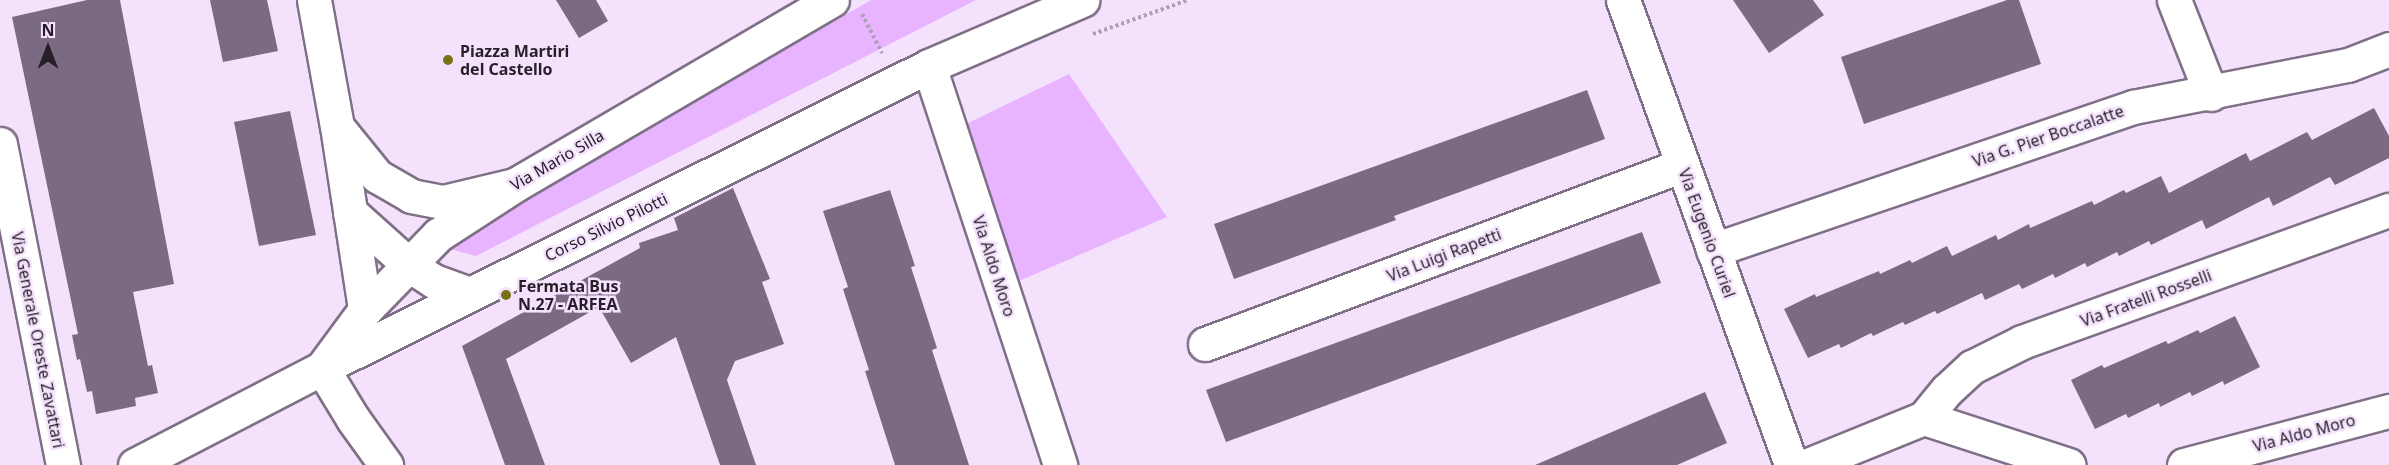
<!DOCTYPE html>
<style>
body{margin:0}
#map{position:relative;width:2389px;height:465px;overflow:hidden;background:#f4e2fc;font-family:"Noto Sans",sans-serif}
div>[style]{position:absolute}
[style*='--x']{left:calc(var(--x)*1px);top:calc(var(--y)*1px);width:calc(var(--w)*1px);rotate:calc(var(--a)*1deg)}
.green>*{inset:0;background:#e9b4ff}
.building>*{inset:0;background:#7b6b82}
.path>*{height:4px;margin-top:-2px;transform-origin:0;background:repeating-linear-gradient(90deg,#aea0b4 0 3px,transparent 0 6px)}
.roads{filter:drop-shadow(2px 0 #807087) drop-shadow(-2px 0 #807087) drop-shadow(0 2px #807087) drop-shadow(0 -2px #807087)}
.minor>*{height:33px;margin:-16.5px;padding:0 16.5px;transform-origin:16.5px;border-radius:16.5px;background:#fff}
.tertiary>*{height:33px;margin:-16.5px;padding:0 16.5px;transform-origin:16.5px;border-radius:16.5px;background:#fff}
.dots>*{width:16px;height:16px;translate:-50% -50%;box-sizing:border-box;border:3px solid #f4e2fc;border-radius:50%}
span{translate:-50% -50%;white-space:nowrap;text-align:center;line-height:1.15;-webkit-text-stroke:5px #f4e2fc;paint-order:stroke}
.poi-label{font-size:16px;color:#261f29;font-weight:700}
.left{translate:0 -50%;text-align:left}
.street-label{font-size:16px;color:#261f29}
.north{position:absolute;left:18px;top:18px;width:60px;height:60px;-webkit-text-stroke:4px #f4e2fc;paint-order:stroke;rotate:0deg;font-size:16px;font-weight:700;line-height:24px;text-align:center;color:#261f29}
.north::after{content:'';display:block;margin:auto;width:21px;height:27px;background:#261f29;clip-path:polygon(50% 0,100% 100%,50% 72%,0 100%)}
</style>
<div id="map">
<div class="green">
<i style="clip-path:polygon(871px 0,976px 0,476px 256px,443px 247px)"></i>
<i style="clip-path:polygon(1069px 74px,1167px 217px,1019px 281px,962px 126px)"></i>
</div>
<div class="building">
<i style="clip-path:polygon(87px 0,120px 0,174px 284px,133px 292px,148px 366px,152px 365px,158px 393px,135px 398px,136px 406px,96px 414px,92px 391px,87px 392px,80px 359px,77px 360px,72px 335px,78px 334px,12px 17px)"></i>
<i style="clip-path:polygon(210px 0,267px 0,278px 51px,223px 62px)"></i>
<i style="clip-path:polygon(556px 0,596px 0,608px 21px,579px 38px)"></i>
<i style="clip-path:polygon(1733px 0,1813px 0,1824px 15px,1769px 53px)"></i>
<i style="clip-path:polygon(2007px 0,2019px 0,2041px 64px,1864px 124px,1841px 57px)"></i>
<i style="clip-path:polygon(1587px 90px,1605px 139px,1394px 216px,1396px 220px,1234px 279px,1214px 224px)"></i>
<i style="clip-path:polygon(2374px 108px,2389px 136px,2389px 158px,2335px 185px,2330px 177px,2273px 206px,2269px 197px,2206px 229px,2202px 220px,2151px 245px,2149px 241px,2119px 256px,2117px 252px,2087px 267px,2085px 263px,2055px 278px,2053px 274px,2022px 289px,2019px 284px,1985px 300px,1982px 293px,1937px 314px,1935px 311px,1905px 325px,1903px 322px,1873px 336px,1871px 333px,1841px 348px,1839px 344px,1808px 358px,1784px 309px,1815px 294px,1816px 297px,1879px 271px,1880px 274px,1910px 260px,1912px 263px,1947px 246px,1952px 256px,1996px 235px,1998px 240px,2029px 224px,2030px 228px,2092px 201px,2094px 205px,2124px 190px,2126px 193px,2161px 176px,2169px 193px,2246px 153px,2250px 161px,2307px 132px,2312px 140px)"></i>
<i style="clip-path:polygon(290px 111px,316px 235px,259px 246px,234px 122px)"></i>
<i style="clip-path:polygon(733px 188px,770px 279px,762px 282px,784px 344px,735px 361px,727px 380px,756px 465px,720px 465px,676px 337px,631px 363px,599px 307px,506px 359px,545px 465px,505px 465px,462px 346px,640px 248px,639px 243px,678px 230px,674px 218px)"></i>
<i style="clip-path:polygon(890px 190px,915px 266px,911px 267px,937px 348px,932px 350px,969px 465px,895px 465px,865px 371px,869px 370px,843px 289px,848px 287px,823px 211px)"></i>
<i style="clip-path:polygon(1642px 232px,1661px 283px,1226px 442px,1206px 390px)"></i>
<i style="clip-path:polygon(2235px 316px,2260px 367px,2224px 385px,2223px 381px,2192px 396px,2190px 392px,2160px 407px,2159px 403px,2128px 418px,2126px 414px,2095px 429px,2071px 380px,2102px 365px,2104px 368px,2166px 341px,2168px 344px,2198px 330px,2200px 333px)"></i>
<i style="clip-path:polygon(1705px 392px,1727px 443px,1677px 465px,1535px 465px)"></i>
</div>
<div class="path">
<i style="--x:862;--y:14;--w:44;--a:62.9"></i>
<i style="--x:1093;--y:34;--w:101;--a:-19.7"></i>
</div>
<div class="roads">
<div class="minor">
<i style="--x:314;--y:0;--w:128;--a:79.7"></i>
<i style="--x:337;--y:126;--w:186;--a:81.3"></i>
<i style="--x:1623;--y:0;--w:494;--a:70.1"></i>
<i style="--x:2174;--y:0;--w:101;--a:68.5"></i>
<i style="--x:929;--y:66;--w:420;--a:71.8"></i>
<i style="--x:338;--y:128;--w:62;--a:50.9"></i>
<i style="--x:377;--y:176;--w:39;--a:30"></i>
<i style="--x:411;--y:196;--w:33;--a:11"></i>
<i style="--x:443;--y:202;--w:69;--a:-13.4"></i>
<i style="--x:0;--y:144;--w:327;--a:78.9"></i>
<i style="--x:350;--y:212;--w:79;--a:41.9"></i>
<i style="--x:409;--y:265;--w:30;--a:33"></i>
<i style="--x:434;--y:281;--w:38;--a:20"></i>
<i style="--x:1713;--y:250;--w:444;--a:-18.8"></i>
<i style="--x:2133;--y:107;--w:219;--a:-11.1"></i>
<i style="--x:2348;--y:65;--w:44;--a:-21.3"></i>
<i style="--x:1205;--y:344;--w:510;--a:-20.53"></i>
<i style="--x:322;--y:368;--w:60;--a:58.7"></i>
<i style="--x:353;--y:419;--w:57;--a:54.3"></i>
<i style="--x:1924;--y:418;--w:36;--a:-51"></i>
<i style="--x:1947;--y:390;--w:34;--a:-43"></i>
<i style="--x:1972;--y:367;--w:56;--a:-26.6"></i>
<i style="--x:2022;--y:342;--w:390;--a:-19.8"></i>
<i style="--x:1808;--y:465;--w:125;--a:-22.1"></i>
<i style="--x:1924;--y:418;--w:152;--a:18"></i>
<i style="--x:2184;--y:465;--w:212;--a:-14.8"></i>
</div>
<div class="tertiary">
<i style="--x:325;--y:364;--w:67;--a:-53.5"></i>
<i style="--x:365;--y:310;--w:105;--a:-45.8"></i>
<i style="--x:438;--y:235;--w:92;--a:-33"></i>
<i style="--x:515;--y:185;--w:367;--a:-30.3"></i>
<i style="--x:135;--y:465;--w:211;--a:-27.4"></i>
<i style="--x:322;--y:368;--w:678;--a:-26.45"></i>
<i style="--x:929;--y:66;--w:167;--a:-23.3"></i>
</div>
</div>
<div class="dots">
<i style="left:448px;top:60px;background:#777214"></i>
<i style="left:506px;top:295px;background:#777214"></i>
</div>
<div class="poi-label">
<span class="left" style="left:460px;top:60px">Piazza Martiri<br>del Castello</span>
<span class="left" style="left:518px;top:295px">Fermata Bus<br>N.27 - ARFEA</span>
</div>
<div class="street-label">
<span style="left:2048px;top:136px;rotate:-19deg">Via G. Pier Boccalatte</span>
<span style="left:557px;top:160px;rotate:-30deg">Via Mario Silla</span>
<span style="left:606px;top:227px;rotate:-26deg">Corso Silvio Pilotti</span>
<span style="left:1707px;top:233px;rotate:70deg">Via Eugenio Curiel</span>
<span style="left:1444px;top:255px;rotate:-21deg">Via Luigi Rapetti</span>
<span style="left:994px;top:266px;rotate:72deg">Via Aldo Moro</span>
<span style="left:2146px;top:298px;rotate:-20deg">Via Fratelli Rosselli</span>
<span style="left:38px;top:340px;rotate:79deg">Via Generale Oreste Zavattari</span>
<span style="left:2304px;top:433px;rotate:-15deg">Via Aldo Moro</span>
</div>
<div class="north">N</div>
</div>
